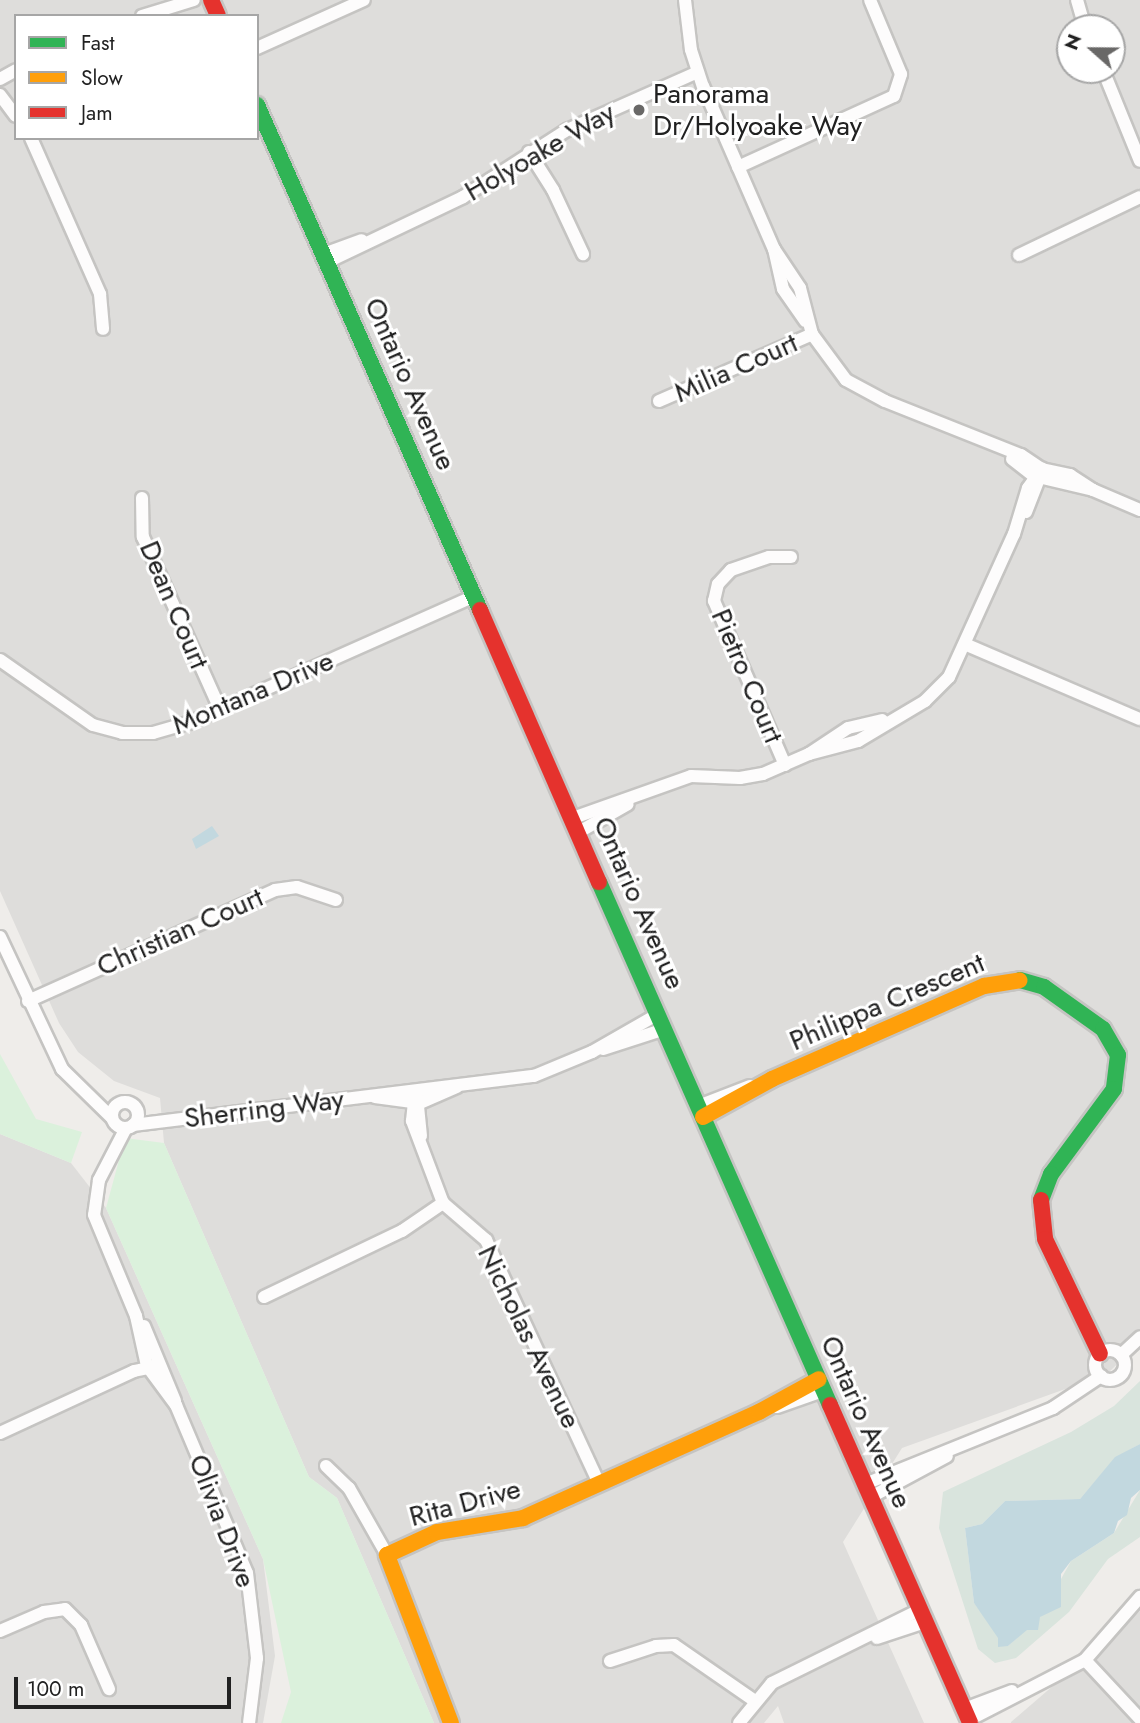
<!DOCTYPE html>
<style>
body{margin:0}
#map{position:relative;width:1140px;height:1723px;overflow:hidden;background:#efedea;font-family:Jost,sans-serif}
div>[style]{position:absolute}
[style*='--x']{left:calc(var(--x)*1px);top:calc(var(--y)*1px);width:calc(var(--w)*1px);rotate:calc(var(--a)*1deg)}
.residential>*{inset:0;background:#dedddb}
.wetland>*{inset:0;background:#d9e4dd}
.park>*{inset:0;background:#dbf1dc}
.water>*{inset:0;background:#c2d8df}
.roads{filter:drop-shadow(2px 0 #c5c4c2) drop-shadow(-2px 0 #c5c4c2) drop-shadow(0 2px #c5c4c2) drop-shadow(0 -2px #c5c4c2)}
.street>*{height:12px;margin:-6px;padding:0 6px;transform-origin:6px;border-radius:6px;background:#fdfcfc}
.street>.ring{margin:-6px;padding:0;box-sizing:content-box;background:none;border:12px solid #fdfcfc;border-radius:50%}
.fast>*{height:16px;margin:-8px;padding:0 8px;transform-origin:8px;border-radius:8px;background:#30b455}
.slow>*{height:16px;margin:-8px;padding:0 8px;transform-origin:8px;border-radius:8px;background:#ff9f0a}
.jam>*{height:16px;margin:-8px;padding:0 8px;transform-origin:8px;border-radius:8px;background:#e5322d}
.dots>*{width:19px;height:19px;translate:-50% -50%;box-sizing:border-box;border:4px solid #fff;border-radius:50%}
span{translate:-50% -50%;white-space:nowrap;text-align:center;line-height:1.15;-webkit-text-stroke:6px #fff;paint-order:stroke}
.poi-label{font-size:28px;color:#212121}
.left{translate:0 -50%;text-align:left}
.street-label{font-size:28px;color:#212121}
.legend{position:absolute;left:14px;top:14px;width:245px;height:126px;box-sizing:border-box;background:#fff;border:2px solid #a6a6a6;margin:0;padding:9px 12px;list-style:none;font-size:21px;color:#212121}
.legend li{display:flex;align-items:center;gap:14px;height:35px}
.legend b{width:35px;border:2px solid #a6a6a6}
.north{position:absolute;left:1056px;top:14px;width:70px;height:70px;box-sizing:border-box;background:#fff;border:2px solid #a6a6a6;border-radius:50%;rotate:291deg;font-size:19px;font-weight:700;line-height:28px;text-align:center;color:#212121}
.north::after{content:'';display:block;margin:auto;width:24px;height:32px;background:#696867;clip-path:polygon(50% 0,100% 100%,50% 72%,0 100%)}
.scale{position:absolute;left:14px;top:1677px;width:217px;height:32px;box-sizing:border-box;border:4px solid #212121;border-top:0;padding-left:9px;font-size:21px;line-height:24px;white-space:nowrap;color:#212121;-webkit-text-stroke:5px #fff;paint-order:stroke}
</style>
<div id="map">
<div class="residential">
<i style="clip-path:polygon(evenodd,0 0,1140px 0,1140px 1342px,1107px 1374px,902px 1448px,843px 1542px,924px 1723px,784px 1723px,778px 1706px,764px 1723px,434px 1723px,337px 1498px,309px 1477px,164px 1143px,160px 1098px,114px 1081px,78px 1052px,59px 1023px,0 891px,0 0,16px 16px,257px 16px,257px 138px,16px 138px,16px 16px,0 0,1070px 28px,1112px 28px,1112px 70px,1070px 70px,1070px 28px)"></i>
<i style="clip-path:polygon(0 1134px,71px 1163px,106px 1208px,263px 1559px,275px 1656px,263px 1723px,0 1723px)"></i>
<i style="clip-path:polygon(1140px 1611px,1140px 1723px,1011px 1723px,1011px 1722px)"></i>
</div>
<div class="wetland">
<i style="clip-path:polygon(1140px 1381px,1140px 1444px,1115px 1458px,1080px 1499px,1005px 1501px,982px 1524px,965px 1528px,974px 1603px,1008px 1646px,1040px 1617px,1071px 1561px,1114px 1533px,1140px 1490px,1140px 1537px,1108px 1559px,1069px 1612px,1016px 1658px,995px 1663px,978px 1649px,939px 1528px,943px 1492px,1071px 1432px,1114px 1406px)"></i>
</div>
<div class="park">
<i style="clip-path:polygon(0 1054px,36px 1119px,82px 1132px,71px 1163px,0 1134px)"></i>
<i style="clip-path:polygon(125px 1138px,164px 1143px,309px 1477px,337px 1498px,434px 1723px,281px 1723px,291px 1692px,263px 1559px,106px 1208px)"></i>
</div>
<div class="water">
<i style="clip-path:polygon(212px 826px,219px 836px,196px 849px,192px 839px)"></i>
<i style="clip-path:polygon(1140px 1444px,1140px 1490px,1131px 1498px,1127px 1515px,1118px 1521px,1114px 1533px,1071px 1561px,1061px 1574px,1061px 1607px,1040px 1617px,1038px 1630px,1027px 1630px,1008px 1646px,998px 1647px,998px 1638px,974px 1603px,965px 1528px,982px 1524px,1005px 1501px,1080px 1499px,1115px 1457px)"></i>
</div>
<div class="roads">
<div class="street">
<i style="--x:685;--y:0;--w:50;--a:83.2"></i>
<i style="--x:691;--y:50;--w:38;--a:72"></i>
<i style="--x:703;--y:86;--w:178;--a:66.5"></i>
<i style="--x:774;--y:249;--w:41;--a:77.3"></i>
<i style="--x:783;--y:289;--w:39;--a:55"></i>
<i style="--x:1077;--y:0;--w:29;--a:74"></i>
<i style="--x:142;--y:16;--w:54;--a:-17.1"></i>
<i style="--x:257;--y:48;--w:117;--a:-24.2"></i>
<i style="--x:1103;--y:70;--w:98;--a:67.9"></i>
<i style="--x:0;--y:79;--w:18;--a:-29"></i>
<i style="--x:0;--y:95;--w:26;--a:53"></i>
<i style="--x:31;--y:138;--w:171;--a:66.1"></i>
<i style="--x:100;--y:294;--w:35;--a:85"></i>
<i style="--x:529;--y:152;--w:45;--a:57.7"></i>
<i style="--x:553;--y:190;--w:71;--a:64.9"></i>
<i style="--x:738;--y:167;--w:171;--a:-24.5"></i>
<i style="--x:894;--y:96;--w:23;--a:-72"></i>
<i style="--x:901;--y:74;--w:80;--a:-112.7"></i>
<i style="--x:774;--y:249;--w:47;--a:56.3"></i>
<i style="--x:800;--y:288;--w:48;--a:75.4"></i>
<i style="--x:812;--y:334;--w:57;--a:53.5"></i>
<i style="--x:846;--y:380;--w:44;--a:28.3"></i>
<i style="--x:885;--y:401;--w:146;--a:21.7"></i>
<i style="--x:1021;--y:455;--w:25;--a:34"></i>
<i style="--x:1042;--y:469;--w:29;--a:12"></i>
<i style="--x:1070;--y:475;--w:27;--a:33"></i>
<i style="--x:324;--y:254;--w:40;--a:-20.2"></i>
<i style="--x:1019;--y:255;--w:134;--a:-25.6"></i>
<i style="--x:327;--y:262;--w:151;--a:-25.5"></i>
<i style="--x:463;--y:197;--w:124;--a:-32.8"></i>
<i style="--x:567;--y:130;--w:143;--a:-23.9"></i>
<i style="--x:659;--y:401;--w:167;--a:-23.6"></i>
<i style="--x:1012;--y:459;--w:28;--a:38"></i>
<i style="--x:1034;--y:476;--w:61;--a:13.3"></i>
<i style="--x:1093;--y:490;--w:51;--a:23.1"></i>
<i style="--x:142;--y:498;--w:39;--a:89"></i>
<i style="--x:143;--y:537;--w:188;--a:65.9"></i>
<i style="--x:1026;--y:512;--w:44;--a:-68.7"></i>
<i style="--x:967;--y:645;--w:188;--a:23.2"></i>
<i style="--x:0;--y:660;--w:113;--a:35"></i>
<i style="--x:93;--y:725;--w:30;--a:15"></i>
<i style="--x:122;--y:733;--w:31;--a:0"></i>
<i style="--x:153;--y:733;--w:37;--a:-16"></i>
<i style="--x:189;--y:723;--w:312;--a:-24"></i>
<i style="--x:809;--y:754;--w:51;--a:-14.9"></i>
<i style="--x:858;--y:741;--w:78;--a:-30.8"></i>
<i style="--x:925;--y:701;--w:34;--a:-45"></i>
<i style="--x:949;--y:677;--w:157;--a:-65.6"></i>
<i style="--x:1014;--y:534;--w:48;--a:-73.1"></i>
<i style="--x:1028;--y:488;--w:24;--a:-54"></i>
<i style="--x:785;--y:765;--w:179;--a:-113.4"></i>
<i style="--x:714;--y:601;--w:17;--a:-77"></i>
<i style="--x:718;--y:584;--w:19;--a:-47"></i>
<i style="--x:731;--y:570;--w:40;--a:-18.9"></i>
<i style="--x:769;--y:557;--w:22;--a:0"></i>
<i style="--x:573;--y:818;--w:125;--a:-19.6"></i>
<i style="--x:691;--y:776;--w:49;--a:2.3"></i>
<i style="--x:740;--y:778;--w:23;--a:-10"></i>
<i style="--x:763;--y:774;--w:50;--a:-23.5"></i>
<i style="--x:809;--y:754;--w:47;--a:-33.7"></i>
<i style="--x:848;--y:728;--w:35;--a:-13"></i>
<i style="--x:579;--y:832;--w:56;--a:-29.7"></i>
<i style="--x:0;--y:937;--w:146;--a:64.8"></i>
<i style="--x:62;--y:1069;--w:69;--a:44.4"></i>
<i style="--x:28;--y:1001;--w:271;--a:-24.2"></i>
<i style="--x:275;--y:890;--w:22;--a:-8"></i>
<i style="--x:297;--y:887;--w:41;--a:18.4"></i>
<i style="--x:603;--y:1049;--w:65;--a:-17.9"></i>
<i style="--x:417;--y:1096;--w:40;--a:84.3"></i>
<i style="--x:375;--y:1097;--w:45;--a:7.6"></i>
<i style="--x:420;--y:1103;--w:40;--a:-23.4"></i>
<i class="ring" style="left:112px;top:1102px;width:14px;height:14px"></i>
<i style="--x:698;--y:1106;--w:56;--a:-21"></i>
<i style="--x:133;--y:1125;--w:404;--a:-7"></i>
<i style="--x:534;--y:1076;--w:63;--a:-22.5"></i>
<i style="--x:592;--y:1052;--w:76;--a:-29.9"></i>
<i style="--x:126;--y:1128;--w:59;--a:117.4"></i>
<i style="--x:99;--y:1180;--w:35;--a:98"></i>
<i style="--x:94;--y:1215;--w:109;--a:67.4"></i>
<i style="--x:136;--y:1316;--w:51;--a:77.6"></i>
<i style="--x:147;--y:1366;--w:49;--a:53.4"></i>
<i style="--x:176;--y:1405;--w:182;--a:67.1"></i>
<i style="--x:247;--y:1573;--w:86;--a:83.3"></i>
<i style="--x:257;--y:1658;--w:65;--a:97"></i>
<i style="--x:443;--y:1203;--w:57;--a:40.7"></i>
<i style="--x:486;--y:1240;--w:268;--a:65.1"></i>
<i style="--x:264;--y:1297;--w:153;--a:-25.6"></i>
<i style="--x:402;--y:1231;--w:50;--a:-34.3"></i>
<i style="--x:443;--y:1203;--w:88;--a:-110.7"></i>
<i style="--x:412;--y:1121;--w:29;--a:-84"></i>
<i style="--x:144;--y:1326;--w:81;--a:67.5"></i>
<i class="ring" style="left:1095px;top:1350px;width:18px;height:18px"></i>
<i style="--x:1121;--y:1355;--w:26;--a:-43"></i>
<i style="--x:777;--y:1407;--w:49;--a:-19.2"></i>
<i style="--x:0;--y:1433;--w:148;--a:-24.8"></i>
<i style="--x:134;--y:1371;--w:24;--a:-12"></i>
<i style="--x:326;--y:1466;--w:32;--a:44"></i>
<i style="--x:349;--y:1488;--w:77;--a:60.4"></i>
<i style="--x:865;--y:1484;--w:203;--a:-22"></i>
<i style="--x:1053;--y:1408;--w:58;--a:-33.7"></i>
<i style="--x:871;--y:1497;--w:86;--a:-28.3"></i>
<i style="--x:0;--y:1631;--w:48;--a:-23.4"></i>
<i style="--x:44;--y:1612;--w:21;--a:-8"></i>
<i style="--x:65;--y:1609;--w:23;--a:45"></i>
<i style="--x:81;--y:1625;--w:70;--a:66.4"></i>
<i style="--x:877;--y:1638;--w:51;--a:-18.4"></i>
<i style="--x:1085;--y:1660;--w:81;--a:47"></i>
<i style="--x:610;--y:1661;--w:48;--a:-18.1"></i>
<i style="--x:656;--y:1646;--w:18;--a:-3"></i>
<i style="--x:674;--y:1645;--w:98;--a:34.7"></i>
<i style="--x:964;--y:1709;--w:51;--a:-20.6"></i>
<i style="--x:969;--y:1720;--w:131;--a:-27.3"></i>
<i style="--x:1085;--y:1660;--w:84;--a:-48.9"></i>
<i style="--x:739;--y:1723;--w:52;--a:-50.5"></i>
<i style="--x:772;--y:1683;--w:165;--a:-26.3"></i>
</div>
<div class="fast">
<i style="--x:257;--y:105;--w:552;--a:66.17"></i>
<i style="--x:599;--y:882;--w:572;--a:66.17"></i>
<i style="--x:1020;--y:980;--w:25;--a:16"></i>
<i style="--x:1044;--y:987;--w:72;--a:35.4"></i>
<i style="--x:1103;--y:1029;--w:30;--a:60"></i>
<i style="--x:1118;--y:1055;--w:34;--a:97"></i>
<i style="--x:1114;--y:1089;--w:106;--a:126.5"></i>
<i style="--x:1051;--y:1174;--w:28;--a:111"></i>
</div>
<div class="slow">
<i style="--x:703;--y:1117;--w:79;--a:-28.8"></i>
<i style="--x:772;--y:1079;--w:232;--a:-23.7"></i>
<i style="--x:984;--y:986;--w:36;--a:-9"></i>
<i style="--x:451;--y:1723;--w:180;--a:-110.9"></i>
<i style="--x:387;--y:1555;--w:55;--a:-24.7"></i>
<i style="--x:437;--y:1532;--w:87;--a:-9.2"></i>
<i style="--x:523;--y:1518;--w:259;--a:-24.2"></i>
<i style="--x:759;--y:1412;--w:68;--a:-28.8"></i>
</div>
<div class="jam">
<i style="--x:211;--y:0;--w:17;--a:66"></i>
<i style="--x:480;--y:610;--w:297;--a:66.4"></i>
<i style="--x:1041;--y:1200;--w:39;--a:84"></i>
<i style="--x:1045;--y:1239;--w:127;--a:64.4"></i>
<i style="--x:830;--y:1405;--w:347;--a:66.2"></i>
</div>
</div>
<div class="dots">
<i style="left:639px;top:110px;background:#696867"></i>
</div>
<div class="poi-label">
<span class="left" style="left:653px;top:110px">Panorama<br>Dr/Holyoake Way</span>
</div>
<div class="street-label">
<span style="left:540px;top:152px;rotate:-30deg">Holyoake Way</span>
<span style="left:736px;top:368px;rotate:-24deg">Milia Court</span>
<span style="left:410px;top:384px;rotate:66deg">Ontario Avenue</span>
<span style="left:174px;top:605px;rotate:67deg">Dean Court</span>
<span style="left:747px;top:676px;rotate:67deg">Pietro Court</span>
<span style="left:253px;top:693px;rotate:-23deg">Montana Drive</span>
<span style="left:639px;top:903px;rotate:66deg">Ontario Avenue</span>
<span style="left:180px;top:932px;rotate:-24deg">Christian Court</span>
<span style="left:887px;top:1002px;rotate:-23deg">Philippa Crescent</span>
<span style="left:264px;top:1109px;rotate:-7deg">Sherring Way</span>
<span style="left:529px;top:1337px;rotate:64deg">Nicholas Avenue</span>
<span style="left:866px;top:1422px;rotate:66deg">Ontario Avenue</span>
<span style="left:465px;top:1503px;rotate:-15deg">Rita Drive</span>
<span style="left:222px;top:1521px;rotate:69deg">Olivia Drive</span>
</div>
<ul class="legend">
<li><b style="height:9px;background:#30b455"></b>Fast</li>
<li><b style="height:9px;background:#ff9f0a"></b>Slow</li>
<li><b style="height:9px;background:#e5322d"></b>Jam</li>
</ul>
<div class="north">N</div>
<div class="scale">100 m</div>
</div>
